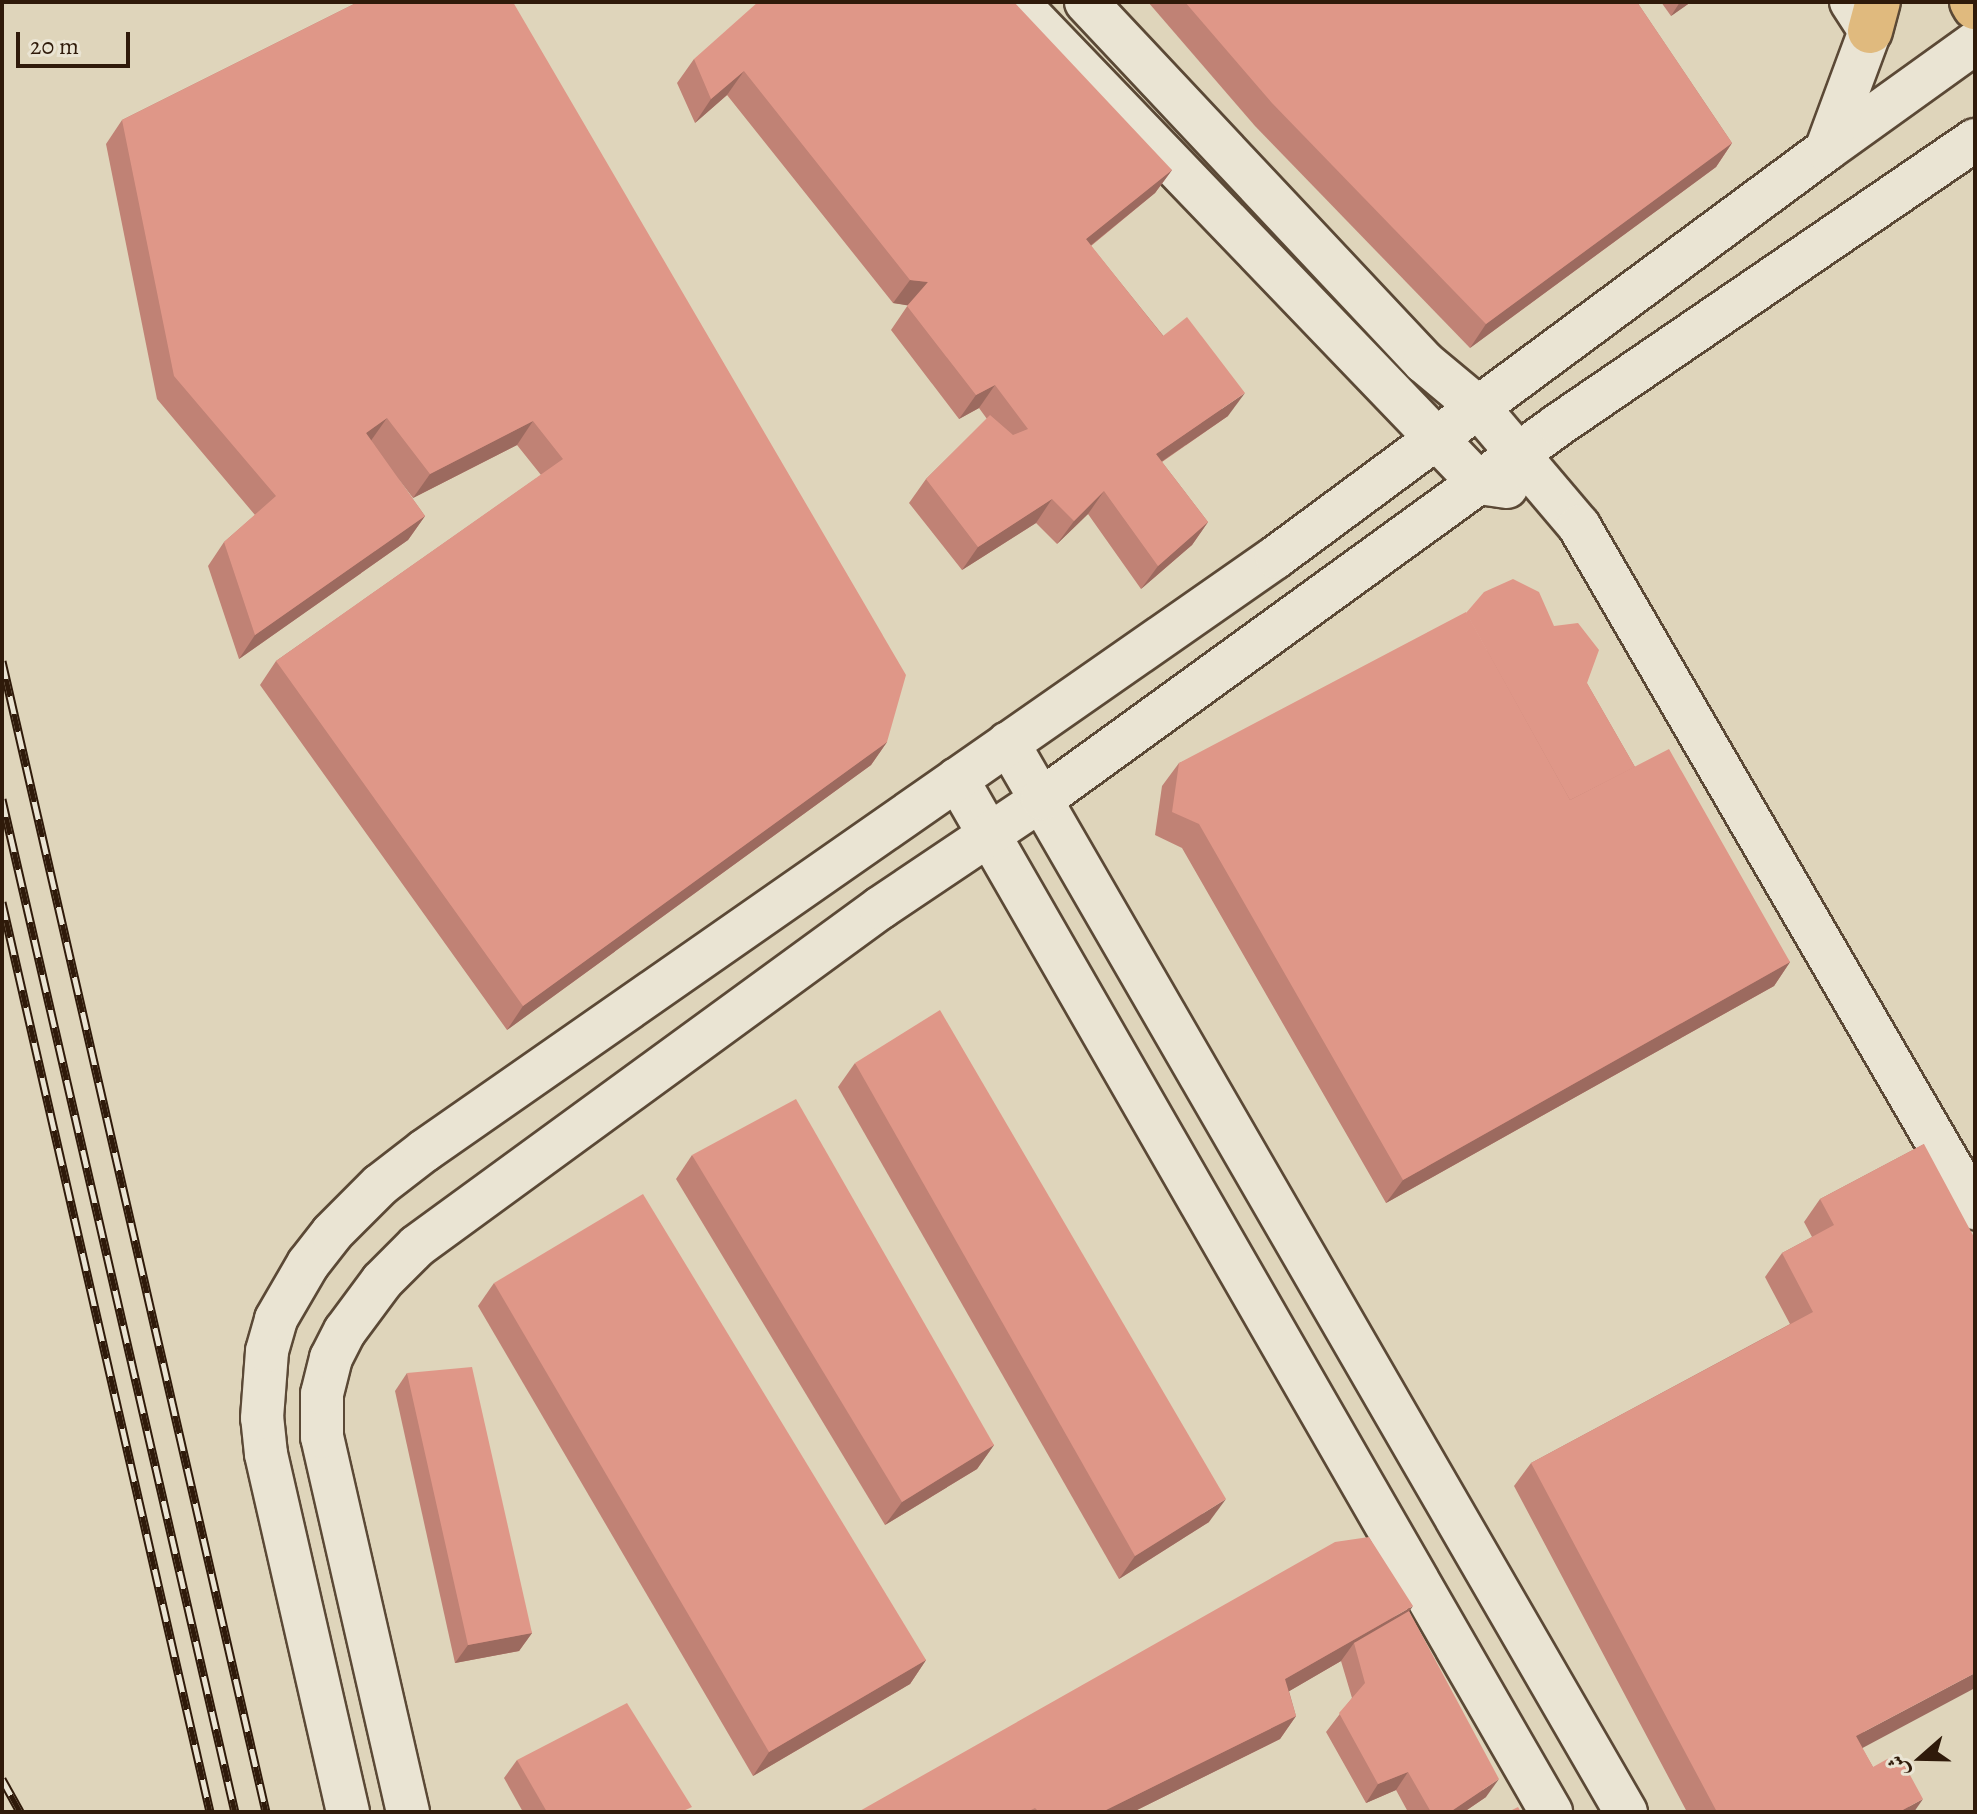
<!DOCTYPE html>
<meta charset="utf-8">
<style>
body{margin:0}
#map{position:relative;width:1977px;height:1814px;overflow:hidden;background:#dfd5bb;font-family:Alegreya,Amiri,serif}
div>[style]{position:absolute}
[style*='--x']{left:calc(var(--x)*1px);top:calc(var(--y)*1px);width:calc(var(--w)*1px);rotate:calc(var(--a)*1deg)}
.roads{filter:drop-shadow(2px 0 #5b4936) drop-shadow(-2px 0 #5b4936) drop-shadow(0 2px #5b4936) drop-shadow(0 -2px #5b4936)}
.minor>*{height:42px;margin:-21px;padding:0 21px;transform-origin:21px;border-radius:21px;background:#eae4d3}
.major>*{height:44px;margin:-22px;padding:0 22px;transform-origin:22px;border-radius:22px;background:#e0ba7e}
.rail>*{height:9px;margin-top:-4.5px;transform-origin:0;background:repeating-linear-gradient(90deg,#eae4d3 0 18px,#2f1a0a 0 36px);box-sizing:border-box;border-block:2px solid #2f1a0a}
.wall>*{inset:0;background:#c08275}
.shaded-wall>*{inset:0;background:#9c6a5f}
.building>*{inset:0;background:#df9788}
span{translate:-50% -50%;white-space:nowrap;text-align:center;line-height:1.15;-webkit-text-stroke:6px #eae4d3;paint-order:stroke}
.frame{position:absolute;inset:0;border:4px solid #2f1a0a;pointer-events:none}
.north{position:absolute;left:1881px;top:1718px;width:80px;height:80px;-webkit-text-stroke:6px #eae4d3;paint-order:stroke;rotate:250deg;font-size:22px;font-weight:700;line-height:32px;text-align:center;color:#2f1a0a}
.north::after{content:'';display:block;margin:auto;width:28px;height:36px;background:#2f1a0a;clip-path:polygon(50% 0,100% 100%,50% 72%,0 100%)}
.scale{position:absolute;left:16px;top:32px;width:114px;height:36px;box-sizing:border-box;border:4px solid #2f1a0a;border-top:0;padding-left:10px;font-size:24px;line-height:28px;white-space:nowrap;color:#2f1a0a;-webkit-text-stroke:6px #eae4d3;paint-order:stroke}
</style>
<div id="map">
<div class="roads">
<div class="minor">
<i style="--x:1017;--y:2;--w:667;--a:46.15"></i>
<i style="--x:1479;--y:483;--w:28;--a:8"></i>
<i style="--x:1086;--y:2;--w:494;--a:46.8"></i>
<i style="--x:1424;--y:362;--w:72;--a:39.9"></i>
<i style="--x:1479;--y:408;--w:155;--a:49.7"></i>
<i style="--x:1579;--y:526;--w:789;--a:59.86"></i>
<i style="--x:1826;--y:150;--w:183;--a:-35.7"></i>
<i style="--x:1008;--y:743;--w:1235;--a:59.97"></i>
<i style="--x:957;--y:779;--w:1192;--a:60.1"></i>
<i style="--x:348;--y:1812;--w:367;--a:-102.9"></i>
<i style="--x:266;--y:1454;--w:36;--a:-96"></i>
<i style="--x:262;--y:1418;--w:67;--a:-85.7"></i>
<i style="--x:267;--y:1351;--w:33;--a:-74"></i>
<i style="--x:276;--y:1319;--w:64;--a:-59.8"></i>
<i style="--x:308;--y:1264;--w:39;--a:-52"></i>
<i style="--x:332;--y:1233;--w:68;--a:-45"></i>
<i style="--x:380;--y:1185;--w:56;--a:-37.7"></i>
<i style="--x:424;--y:1151;--w:1039;--a:-34.88"></i>
<i style="--x:1276;--y:557;--w:684;--a:-36.5"></i>
<i style="--x:1826;--y:150;--w:127;--a:-69.7"></i>
<i style="--x:1870;--y:31;--w:35;--a:-123"></i>
<i style="--x:408;--y:1812;--w:385;--a:-102.9"></i>
<i style="--x:322;--y:1437;--w:43;--a:-90"></i>
<i style="--x:322;--y:1394;--w:37;--a:-76"></i>
<i style="--x:331;--y:1358;--w:30;--a:-63"></i>
<i style="--x:345;--y:1331;--w:62;--a:-53.5"></i>
<i style="--x:382;--y:1281;--w:49;--a:-45"></i>
<i style="--x:417;--y:1246;--w:573;--a:-36.13"></i>
<i style="--x:880;--y:908;--w:195;--a:-33.9"></i>
<i style="--x:1042;--y:799;--w:637;--a:-35.93"></i>
<i style="--x:1558;--y:425;--w:505;--a:-34.35"></i>
</div>
<div class="major">
<i style="--x:1972;--y:2;--w:6;--a:59"></i>
<i style="--x:1870;--y:31;--w:30;--a:-75"></i>
</div>
</div>
<div class="rail">
<i style="--x:2;--y:661;--w:1181;--a:77.08"></i>
<i style="--x:2;--y:799;--w:1039;--a:77.05"></i>
<i style="--x:2;--y:902;--w:933;--a:77.12"></i>
<i style="--x:2;--y:1779;--w:38;--a:61"></i>
</div>
<div class="wall">
<i style="clip-path:polygon(358px 2px,887px 742px,871px 765px,507px 1030px,260px 685px,276px 661px,541px 475px,517px 445px,413px 498px,397px 477px,425px 516px,408px 540px,239px 659px,208px 566px,224px 542px,255px 515px,157px 399px,106px 144px,122px 120px)"></i>
<i style="clip-path:polygon(1148px 2px,1637px 2px,1732px 143px,1716px 167px,1470px 348px,1255px 126px)"></i>
<i style="clip-path:polygon(1661px 2px,1691px 2px,1671px 16px)"></i>
<i style="clip-path:polygon(694px 59px,1172px 170px,1155px 193px,1091px 246px,1228px 416px,1162px 462px,1208px 522px,1192px 545px,1141px 589px,1088px 514px,1057px 544px,1036px 523px,962px 570px,909px 503px,926px 479px,987px 419px,979px 408px,959px 419px,891px 330px,908px 305px,893px 303px,727px 95px,695px 123px,677px 83px)"></i>
<i style="clip-path:polygon(1554px 626px,1635px 767px,1790px 962px,1774px 986px,1386px 1203px,1182px 848px,1155px 835px,1162px 786px,1179px 763px)"></i>
<i style="clip-path:polygon(855px 1063px,1209px 1522px,1119px 1579px,838px 1087px)"></i>
<i style="clip-path:polygon(1924px 1144px,1862px 1748px,1873px 1767px,1914px 1812px,1687px 1812px,1514px 1486px,1531px 1463px,1790px 1324px,1765px 1277px,1782px 1253px,1812px 1237px,1804px 1222px,1820px 1199px)"></i>
<i style="clip-path:polygon(692px 1155px,994px 1445px,977px 1469px,885px 1525px,676px 1179px)"></i>
<i style="clip-path:polygon(494px 1283px,926px 1660px,910px 1684px,753px 1776px,478px 1306px)"></i>
<i style="clip-path:polygon(407px 1373px,532px 1633px,519px 1651px,455px 1663px,395px 1391px)"></i>
<i style="clip-path:polygon(1409px 1611px,1486px 1797px,1464px 1812px,1408px 1812px,1396px 1790px,1366px 1803px,1326px 1732px,1352px 1698px,1341px 1661px,1289px 1691px,1296px 1716px,1280px 1739px,1133px 1812px,858px 1812px)"></i>
<i style="clip-path:polygon(517px 1760px,688px 1812px,523px 1812px,504px 1778px)"></i>
</div>
<div class="shaded-wall">
<i style="clip-path:polygon(1680px 2px,1691px 2px,1671px 16px)"></i>
<i style="clip-path:polygon(744px 71px,727px 95px,695px 123px,711px 99px)"></i>
<i style="clip-path:polygon(1732px 143px,1716px 167px,1470px 348px,1486px 324px)"></i>
<i style="clip-path:polygon(1172px 170px,1155px 193px,1069px 263px,1086px 239px)"></i>
<i style="clip-path:polygon(910px 280px,928px 282px,911px 306px,893px 303px)"></i>
<i style="clip-path:polygon(995px 385px,979px 408px,959px 419px,976px 395px)"></i>
<i style="clip-path:polygon(1245px 393px,1228px 416px,1139px 477px,1156px 454px)"></i>
<i style="clip-path:polygon(387px 418px,370px 442px,366px 433px)"></i>
<i style="clip-path:polygon(533px 421px,517px 445px,413px 498px,430px 474px)"></i>
<i style="clip-path:polygon(1104px 491px,1088px 514px,1057px 544px,1074px 521px)"></i>
<i style="clip-path:polygon(1052px 499px,1036px 523px,962px 570px,978px 547px)"></i>
<i style="clip-path:polygon(425px 516px,408px 540px,239px 659px,255px 635px)"></i>
<i style="clip-path:polygon(1208px 522px,1192px 545px,1141px 589px,1158px 566px)"></i>
<i style="clip-path:polygon(887px 742px,871px 765px,507px 1030px,523px 1006px)"></i>
<i style="clip-path:polygon(1790px 962px,1774px 986px,1386px 1203px,1403px 1180px)"></i>
<i style="clip-path:polygon(994px 1445px,977px 1469px,885px 1525px,902px 1502px)"></i>
<i style="clip-path:polygon(1226px 1499px,1209px 1522px,1119px 1579px,1135px 1556px)"></i>
<i style="clip-path:polygon(1413px 1606px,1397px 1629px,1354px 1643px,1341px 1661px,1269px 1703px,1285px 1679px)"></i>
<i style="clip-path:polygon(532px 1633px,519px 1651px,455px 1663px,468px 1645px)"></i>
<i style="clip-path:polygon(926px 1660px,910px 1684px,753px 1776px,769px 1752px)"></i>
<i style="clip-path:polygon(1975px 1673px,1975px 1688px,1840px 1760px,1856px 1736px)"></i>
<i style="clip-path:polygon(1296px 1716px,1280px 1739px,1133px 1812px,1102px 1812px)"></i>
<i style="clip-path:polygon(1408px 1772px,1396px 1790px,1366px 1803px,1378px 1784px)"></i>
<i style="clip-path:polygon(1499px 1779px,1486px 1797px,1464px 1812px,1450px 1812px)"></i>
<i style="clip-path:polygon(1923px 1799px,1914px 1812px,1899px 1812px)"></i>
</div>
<div class="building">
<i style="clip-path:polygon(358px 2px,513px 2px,906px 675px,887px 742px,523px 1006px,276px 661px,563px 459px,533px 421px,430px 474px,387px 418px,366px 433px,425px 516px,255px 635px,224px 542px,276px 496px,174px 376px,122px 120px)"></i>
<i style="clip-path:polygon(758px 2px,1014px 2px,1172px 170px,1086px 239px,1163px 336px,1187px 317px,1245px 393px,1156px 454px,1208px 522px,1158px 566px,1104px 491px,1074px 521px,1052px 499px,978px 547px,926px 479px,990px 415px,1013px 435px,1028px 429px,995px 385px,976px 395px,907px 306px,928px 282px,910px 280px,744px 71px,711px 99px,694px 59px)"></i>
<i style="clip-path:polygon(1185px 2px,1637px 2px,1732px 143px,1486px 324px,1272px 103px)"></i>
<i style="clip-path:polygon(1513px 579px,1539px 592px,1554px 626px,1578px 623px,1599px 650px,1587px 683px,1635px 767px,1570px 800px,1466px 613px,1484px 592px)"></i>
<i style="clip-path:polygon(1466px 612px,1570px 800px,1669px 749px,1790px 962px,1403px 1180px,1199px 824px,1172px 812px,1179px 763px)"></i>
<i style="clip-path:polygon(940px 1010px,1226px 1499px,1135px 1556px,855px 1063px)"></i>
<i style="clip-path:polygon(796px 1099px,994px 1445px,902px 1502px,692px 1155px)"></i>
<i style="clip-path:polygon(1924px 1144px,1975px 1239px,1975px 1673px,1856px 1736px,1873px 1767px,1898px 1753px,1923px 1799px,1899px 1812px,1717px 1812px,1531px 1463px,1813px 1312px,1782px 1253px,1834px 1225px,1820px 1199px)"></i>
<i style="clip-path:polygon(643px 1194px,926px 1660px,769px 1752px,494px 1283px)"></i>
<i style="clip-path:polygon(472px 1367px,532px 1633px,468px 1645px,407px 1373px)"></i>
<i style="clip-path:polygon(1369px 1537px,1413px 1606px,1285px 1679px,1296px 1716px,1102px 1812px,1039px 1812px,1035px 1808px,1027px 1812px,858px 1812px,1335px 1542px)"></i>
<i style="clip-path:polygon(1409px 1611px,1499px 1779px,1450px 1812px,1431px 1812px,1408px 1772px,1378px 1784px,1339px 1713px,1365px 1683px,1354px 1643px)"></i>
<i style="clip-path:polygon(627px 1703px,692px 1807px,681px 1812px,547px 1812px,517px 1760px)"></i>
<i style="clip-path:polygon(1518px 1807px,1521px 1812px,1508px 1812px)"></i>
</div>
<div class="frame"></div>
<div class="north">ش</div>
<div class="scale">20 m</div>
</div>
